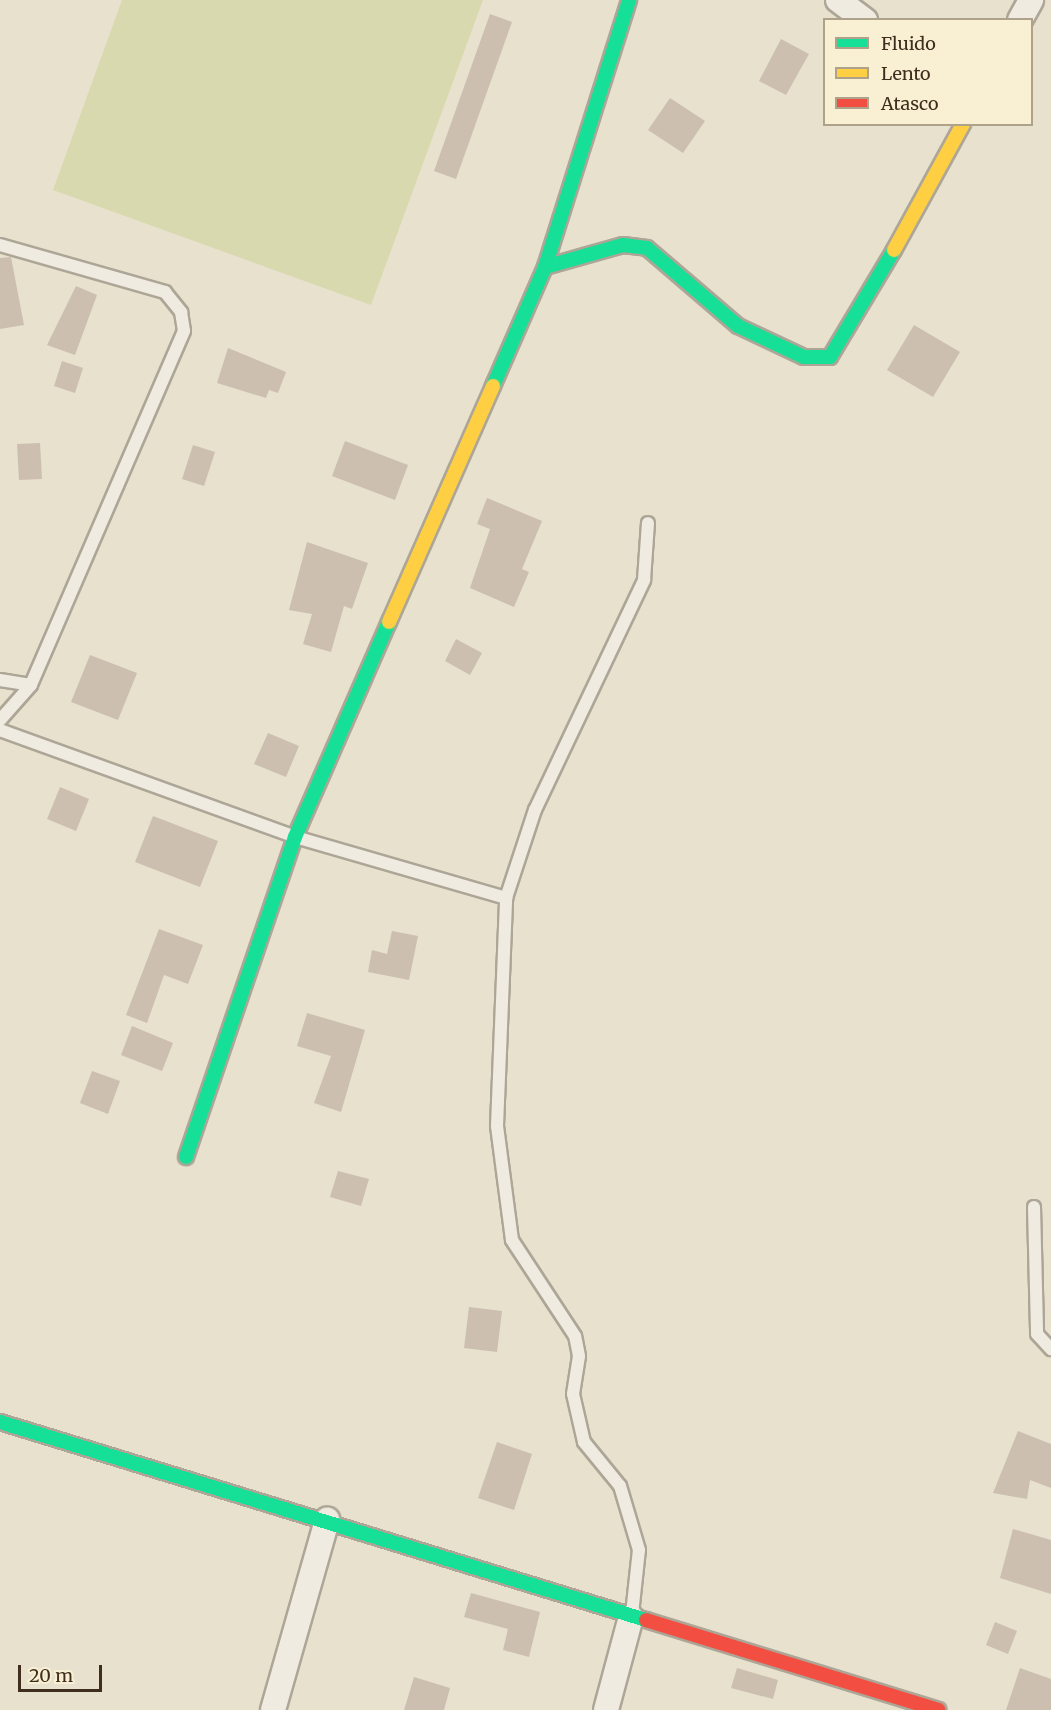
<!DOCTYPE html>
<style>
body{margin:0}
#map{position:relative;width:1051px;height:1710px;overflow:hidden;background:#e8e1ce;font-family:Merriweather,serif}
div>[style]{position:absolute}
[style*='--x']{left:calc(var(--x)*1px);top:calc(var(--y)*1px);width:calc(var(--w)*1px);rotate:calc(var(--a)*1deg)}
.green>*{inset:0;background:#d8d9af}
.building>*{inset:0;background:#ccbfaf}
.roads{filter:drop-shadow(2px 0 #ada697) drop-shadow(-2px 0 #ada697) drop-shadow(0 2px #ada697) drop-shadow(0 -2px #ada697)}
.lane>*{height:12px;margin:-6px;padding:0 6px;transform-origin:6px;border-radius:6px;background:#efebe1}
.street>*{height:24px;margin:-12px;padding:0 12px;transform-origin:12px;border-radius:12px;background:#efebe1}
.fast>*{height:14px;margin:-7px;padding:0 7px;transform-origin:7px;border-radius:7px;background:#16e098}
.slow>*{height:14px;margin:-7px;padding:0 7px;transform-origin:7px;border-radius:7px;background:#ffcf43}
.jam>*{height:14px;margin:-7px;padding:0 7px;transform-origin:7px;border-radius:7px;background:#f24e42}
span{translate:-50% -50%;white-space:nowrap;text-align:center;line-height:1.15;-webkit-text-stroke:4.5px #f9f0d4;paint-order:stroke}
.legend{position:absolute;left:823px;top:18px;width:210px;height:108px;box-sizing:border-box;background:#f9f0d4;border:2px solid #afa28b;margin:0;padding:8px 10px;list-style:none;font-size:18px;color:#3f2e1d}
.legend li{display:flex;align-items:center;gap:12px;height:30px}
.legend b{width:30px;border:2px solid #afa28b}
.scale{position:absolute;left:18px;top:1665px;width:84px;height:27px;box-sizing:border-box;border:3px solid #3f2e1d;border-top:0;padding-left:8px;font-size:18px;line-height:21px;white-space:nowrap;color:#3f2e1d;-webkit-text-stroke:4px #f9f0d4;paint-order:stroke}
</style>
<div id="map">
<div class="green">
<i style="clip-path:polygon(122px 0,483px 0,371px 305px,53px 190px)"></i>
</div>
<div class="building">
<i style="clip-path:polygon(490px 14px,512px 22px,456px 179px,434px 171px)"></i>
<i style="clip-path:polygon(781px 39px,809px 54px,786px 95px,759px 81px)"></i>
<i style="clip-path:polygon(670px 98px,705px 121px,683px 153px,648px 130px)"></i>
<i style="clip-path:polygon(11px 257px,24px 325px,0 329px,0 258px)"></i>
<i style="clip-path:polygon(76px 286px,97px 295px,75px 355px,47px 345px)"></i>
<i style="clip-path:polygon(914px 325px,960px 352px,933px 397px,887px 370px)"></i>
<i style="clip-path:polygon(228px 348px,286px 372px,278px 393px,269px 390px,266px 398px,217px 383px)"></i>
<i style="clip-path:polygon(62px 361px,83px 368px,75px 393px,54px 386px)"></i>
<i style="clip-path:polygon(345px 441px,408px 465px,395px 500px,332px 476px)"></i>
<i style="clip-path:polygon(40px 443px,42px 479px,19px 480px,17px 444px)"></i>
<i style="clip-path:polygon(193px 445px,215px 452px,204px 486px,182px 479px)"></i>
<i style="clip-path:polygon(487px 498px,542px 521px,522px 569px,529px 572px,514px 607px,470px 588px,490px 529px,477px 524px)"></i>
<i style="clip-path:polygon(307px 542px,368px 563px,352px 609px,344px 606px,331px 652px,303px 644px,312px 614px,289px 610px)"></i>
<i style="clip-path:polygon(456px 639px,482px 653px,470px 675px,445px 661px)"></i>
<i style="clip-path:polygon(90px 655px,137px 673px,118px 720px,71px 702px)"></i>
<i style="clip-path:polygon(268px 733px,299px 746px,286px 777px,254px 764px)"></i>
<i style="clip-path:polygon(60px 787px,89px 799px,76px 831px,47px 819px)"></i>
<i style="clip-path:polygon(153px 816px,218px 841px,200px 887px,135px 862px)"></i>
<i style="clip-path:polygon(159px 929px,203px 945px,188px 984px,164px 975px,147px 1023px,126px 1015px)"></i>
<i style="clip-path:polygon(392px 931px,418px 936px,409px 980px,368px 972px,372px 950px,387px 954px)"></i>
<i style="clip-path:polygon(307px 1013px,365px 1030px,341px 1112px,314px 1103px,331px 1056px,297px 1046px)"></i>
<i style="clip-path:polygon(132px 1026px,173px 1043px,162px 1071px,121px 1055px)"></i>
<i style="clip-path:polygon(92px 1071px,120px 1081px,108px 1114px,80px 1103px)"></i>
<i style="clip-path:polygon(338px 1171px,369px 1179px,361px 1206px,330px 1197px)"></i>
<i style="clip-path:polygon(469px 1307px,502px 1311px,497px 1352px,464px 1348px)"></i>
<i style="clip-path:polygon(1018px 1431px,1051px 1444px,1051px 1488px,1030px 1480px,1027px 1499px,993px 1493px)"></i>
<i style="clip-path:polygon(497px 1442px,532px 1454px,514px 1510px,478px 1498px)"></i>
<i style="clip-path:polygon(1013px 1529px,1051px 1540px,1051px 1594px,1000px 1578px)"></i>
<i style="clip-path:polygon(471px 1593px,540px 1612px,529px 1657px,503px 1650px,508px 1629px,464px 1617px)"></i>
<i style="clip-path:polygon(995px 1622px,1017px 1631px,1008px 1654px,986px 1645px)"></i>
<i style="clip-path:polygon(737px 1668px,778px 1680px,773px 1699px,731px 1688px)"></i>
<i style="clip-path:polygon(1020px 1668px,1051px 1679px,1051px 1710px,1006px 1710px)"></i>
<i style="clip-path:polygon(414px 1677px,450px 1688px,444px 1710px,404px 1710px)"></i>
</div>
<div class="roads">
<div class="lane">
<i style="--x:0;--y:245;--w:172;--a:15.9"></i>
<i style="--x:165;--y:292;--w:26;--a:51"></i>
<i style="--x:181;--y:312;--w:19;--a:81"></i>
<i style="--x:184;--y:331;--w:386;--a:113.4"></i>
<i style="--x:31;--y:685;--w:47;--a:131.5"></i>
<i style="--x:0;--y:680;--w:31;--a:9"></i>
<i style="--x:0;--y:730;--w:314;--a:19.9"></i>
<i style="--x:295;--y:837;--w:220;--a:16.1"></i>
<i style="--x:1034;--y:1207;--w:127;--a:88.6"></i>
<i style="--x:1037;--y:1334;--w:21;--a:47"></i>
<i style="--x:632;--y:1614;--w:64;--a:-83.8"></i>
<i style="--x:639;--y:1550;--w:67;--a:-106.5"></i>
<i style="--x:620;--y:1486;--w:57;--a:-129.3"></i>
<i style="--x:584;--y:1442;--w:49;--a:-102.9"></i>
<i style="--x:573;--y:1394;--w:38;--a:-81"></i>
<i style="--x:579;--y:1356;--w:20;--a:-101"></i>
<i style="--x:575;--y:1336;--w:115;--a:-123.3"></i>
<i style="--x:512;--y:1240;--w:115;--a:-97.5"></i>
<i style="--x:497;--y:1126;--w:228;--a:-87.7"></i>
<i style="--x:506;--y:898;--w:93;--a:-71.8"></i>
<i style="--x:535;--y:810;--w:255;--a:-64.6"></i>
<i style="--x:644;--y:580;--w:57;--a:-86"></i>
</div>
<div class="street">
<i style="--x:838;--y:0;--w:34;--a:37"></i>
<i style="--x:1020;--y:20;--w:23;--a:-61"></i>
<i style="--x:273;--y:1710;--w:198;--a:-74.1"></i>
<i style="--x:606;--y:1710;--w:96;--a:-75"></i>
</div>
<div class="fast">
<i style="--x:545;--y:267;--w:81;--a:-15.8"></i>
<i style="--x:623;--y:245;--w:24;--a:7"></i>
<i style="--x:647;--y:248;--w:120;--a:40.6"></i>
<i style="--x:738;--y:326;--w:73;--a:25.2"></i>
<i style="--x:804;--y:357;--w:26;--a:0"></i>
<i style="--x:830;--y:357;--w:125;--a:-59.1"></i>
<i style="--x:493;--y:386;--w:130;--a:-66.4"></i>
<i style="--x:545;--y:267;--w:280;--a:-72.5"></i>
<i style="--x:186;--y:1157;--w:338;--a:-71.2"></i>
<i style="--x:295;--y:837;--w:235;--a:-66.4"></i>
<i style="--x:0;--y:1422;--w:676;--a:17.04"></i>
</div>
<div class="slow">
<i style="--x:894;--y:250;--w:144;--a:-61.3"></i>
<i style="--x:389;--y:622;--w:258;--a:-66.2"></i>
</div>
<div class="jam">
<i style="--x:646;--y:1620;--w:306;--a:17.1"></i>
</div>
</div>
<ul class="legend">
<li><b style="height:8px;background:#16e098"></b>Fluido</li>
<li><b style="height:8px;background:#ffcf43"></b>Lento</li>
<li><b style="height:8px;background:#f24e42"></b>Atasco</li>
</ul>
<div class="scale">20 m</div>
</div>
